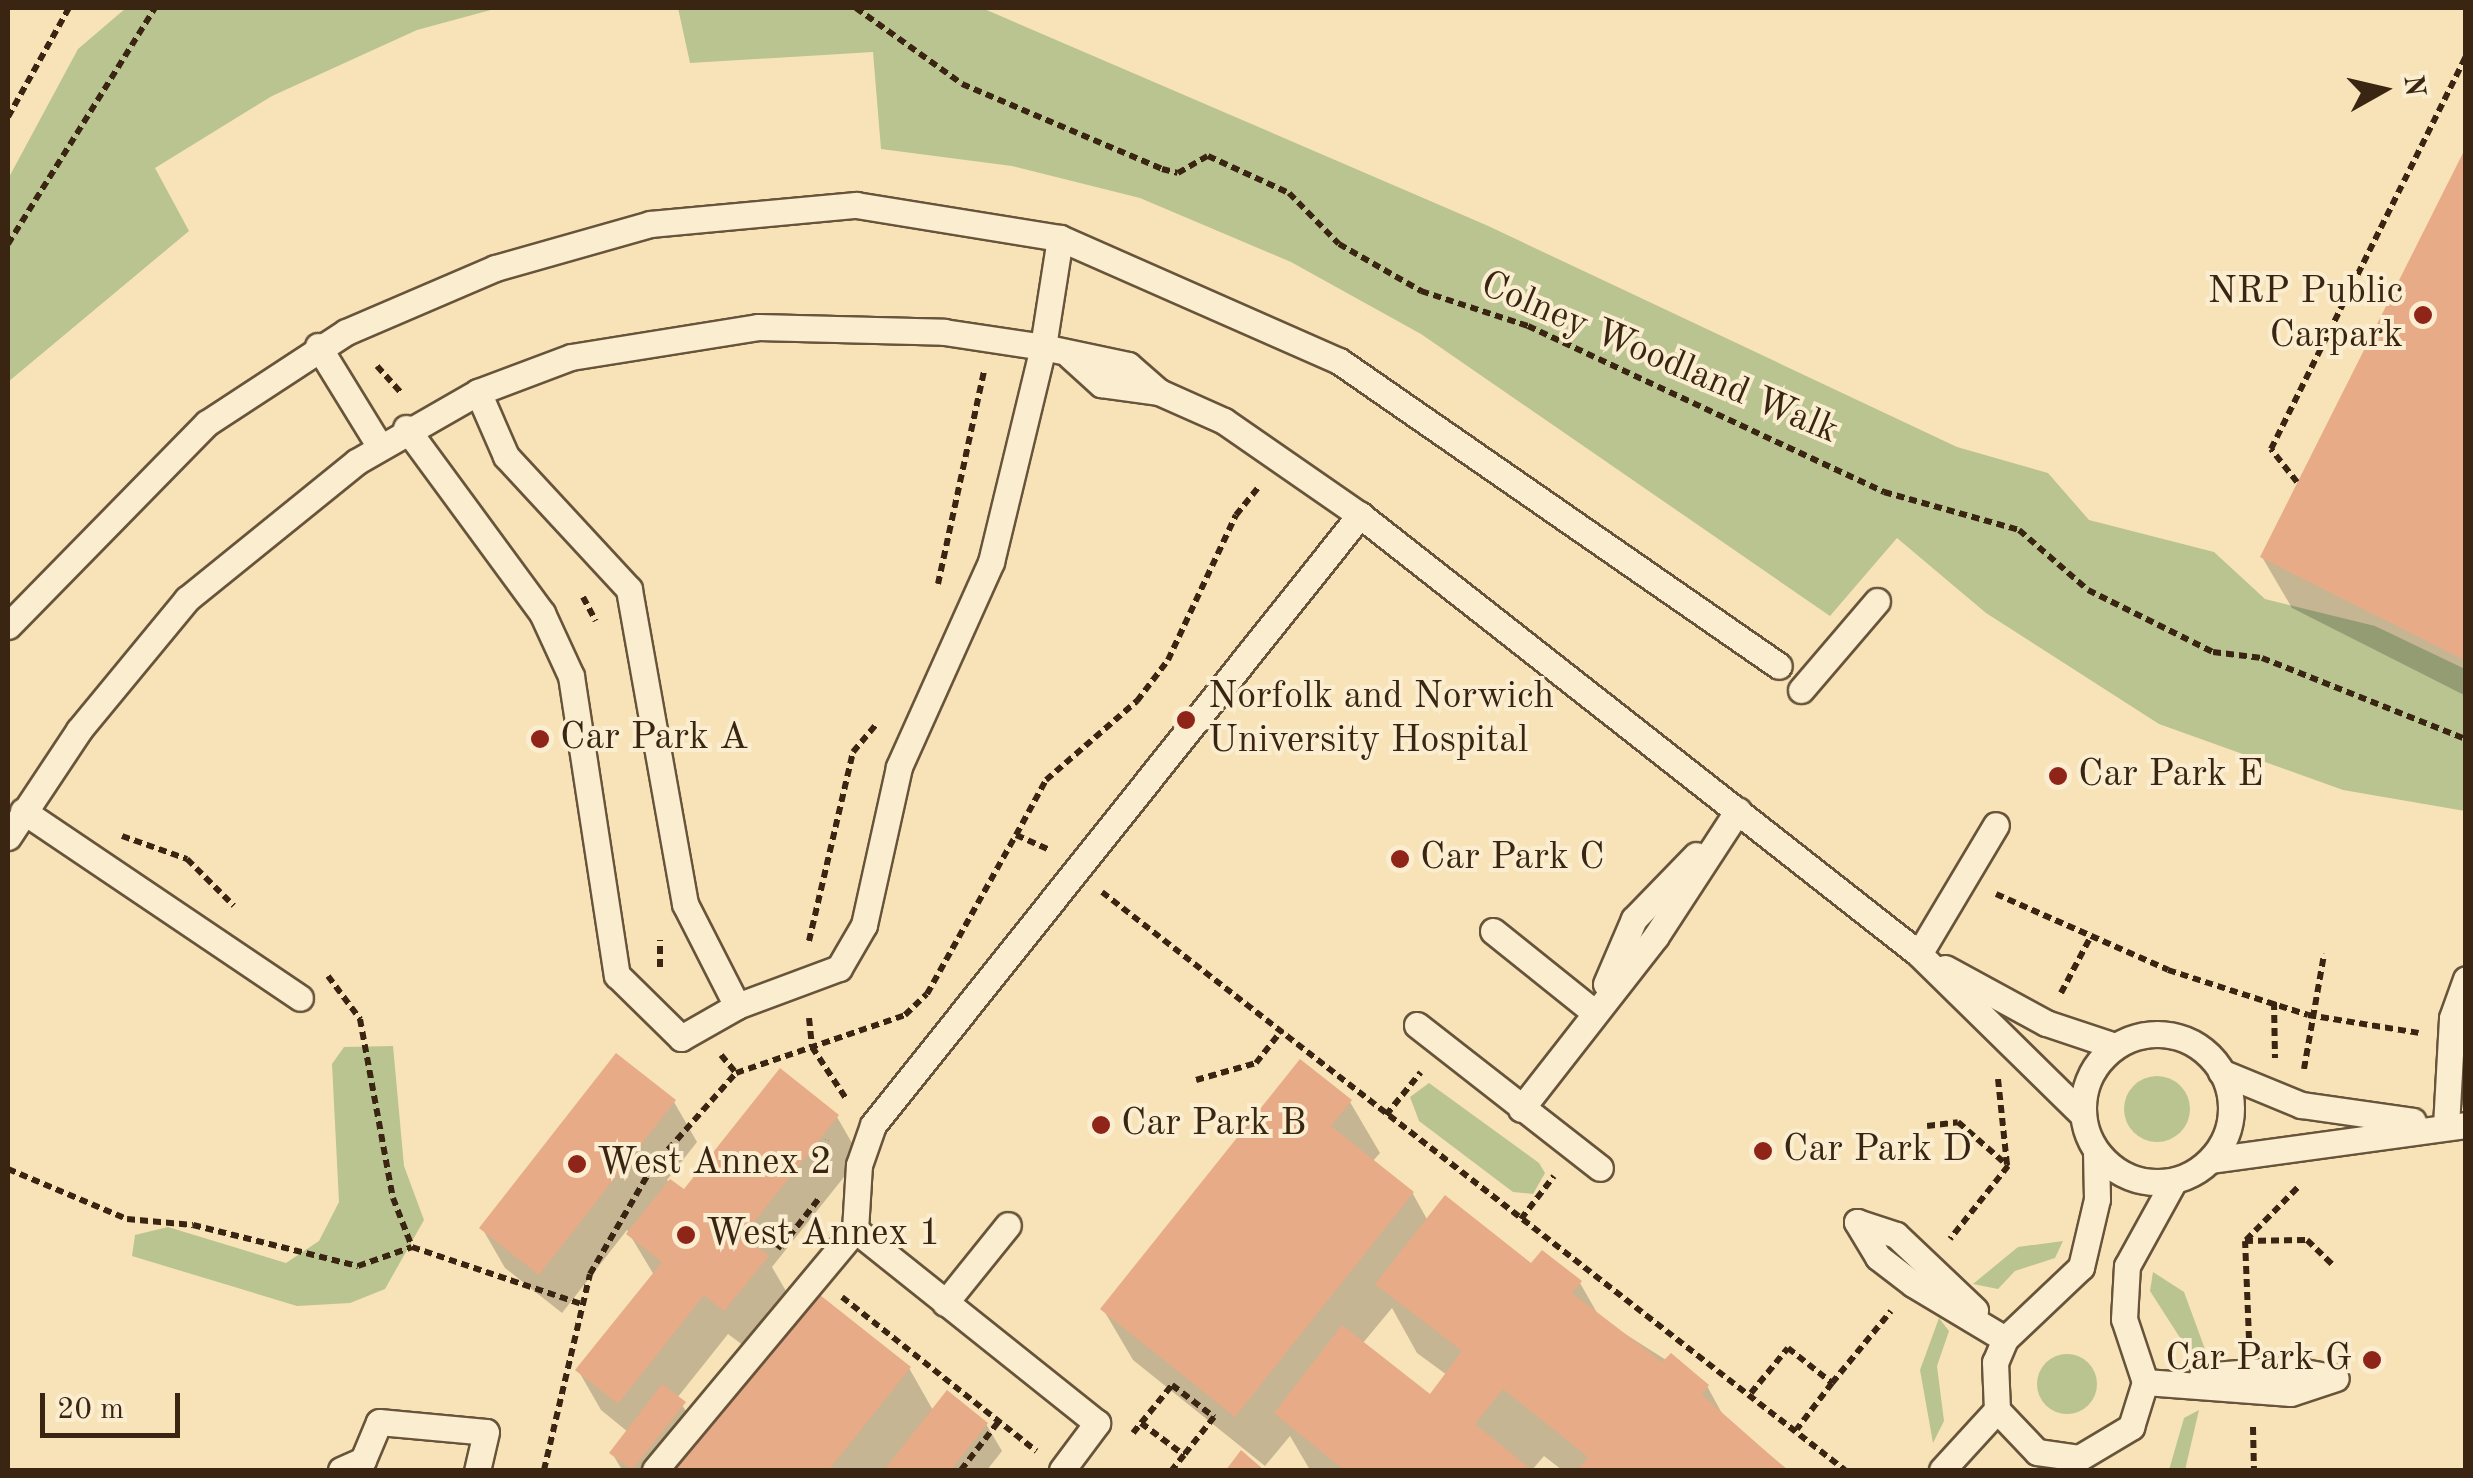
<!DOCTYPE html>
<style>
body{margin:0}
#map{position:relative;width:2473px;height:1478px;overflow:hidden;background:#f7e3b7;font-family:"Old Standard TT",serif}
div>[style]{position:absolute}
[style*='--x']{left:calc(var(--x)*1px);top:calc(var(--y)*1px);width:calc(var(--w)*1px);rotate:calc(var(--a)*1deg)}
.green>*{inset:0;background:#bac490}
.round{border-radius:50%}
.shadow>*{inset:0;background:#0003}
.building>*{inset:0;background:#e7ab87}
.path>*{height:6px;margin-top:-3px;transform-origin:0;background:repeating-linear-gradient(90deg,#392511 0 8px,transparent 0 13px)}
.roads{filter:drop-shadow(2px 0 #68543a) drop-shadow(-2px 0 #68543a) drop-shadow(0 2px #68543a) drop-shadow(0 -2px #68543a)}
.service>*{height:25px;margin:-12.5px;padding:0 12.5px;transform-origin:12.5px;border-radius:12.5px;background:#faedd0}
.service>.ring{margin:-12.5px;padding:0;box-sizing:content-box;background:none;border:25px solid #faedd0;border-radius:50%}
.dots>*{width:28px;height:28px;translate:-50% -50%;box-sizing:border-box;border:5px solid #faedd0;border-radius:50%}
span{translate:-50% -50%;white-space:nowrap;text-align:center;line-height:1.15;-webkit-text-stroke:8px #faedd0;paint-order:stroke}
.poi-label{font-size:38px;color:#392511}
.right{translate:-100% -50%;text-align:right}
.left{translate:0 -50%;text-align:left}
.street-label{font-size:38px;color:#392511}
.frame{position:absolute;inset:0;border:10px solid #392511;pointer-events:none}
.north{position:absolute;left:2333px;top:40px;width:100px;height:100px;-webkit-text-stroke:8px #faedd0;paint-order:stroke;rotate:82deg;font-size:28px;font-weight:700;line-height:40px;text-align:center;color:#392511}
.north::after{content:'';display:block;margin:auto;width:35px;height:45px;background:#392511;clip-path:polygon(50% 0,100% 100%,50% 72%,0 100%)}
.scale{position:absolute;left:40px;top:1393px;width:140px;height:45px;box-sizing:border-box;border:5px solid #392511;border-top:0;padding-left:12px;font-size:30px;line-height:35px;white-space:nowrap;color:#392511;-webkit-text-stroke:8px #faedd0;paint-order:stroke}
</style>
<div id="map">
<div class="green">
<i style="clip-path:polygon(126px 8px,498px 8px,417px 30px,272px 96px,155px 168px,189px 231px,8px 382px,8px 179px,78px 49px)"></i>
<i style="clip-path:polygon(678px 8px,982px 8px,1486px 225px,1957px 447px,2048px 473px,2089px 520px,2214px 552px,2265px 599px,2375px 626px,2465px 669px,2465px 811px,2343px 790px,2159px 724px,1986px 613px,1897px 538px,1830px 616px,1421px 334px,1291px 262px,1140px 198px,1012px 166px,881px 149px,873px 52px,690px 63px)"></i>
<i style="clip-path:polygon(393px 1046px,404px 1166px,424px 1220px,385px 1289px,350px 1303px,297px 1306px,132px 1256px,135px 1235px,168px 1227px,286px 1263px,319px 1241px,339px 1202px,332px 1064px,344px 1047px)"></i>
<i class="round" style="left:2124px;top:1076px;width:66px;height:66px"></i>
<i style="clip-path:polygon(1429px 1083px,1539px 1163px,1545px 1173px,1533px 1194px,1513px 1192px,1419px 1121px,1410px 1097px)"></i>
<i style="clip-path:polygon(2063px 1241px,2055px 1258px,2015px 1271px,1998px 1289px,1973px 1284px,2018px 1247px)"></i>
<i style="clip-path:polygon(2153px 1272px,2184px 1292px,2209px 1360px,2191px 1355px,2150px 1291px)"></i>
<i style="clip-path:polygon(1939px 1318px,1949px 1331px,1937px 1366px,1944px 1421px,1933px 1443px,1920px 1370px)"></i>
<i class="round" style="left:2037px;top:1354px;width:60px;height:60px"></i>
<i style="clip-path:polygon(2199px 1410px,2185px 1470px,2169px 1470px,2184px 1418px)"></i>
</div>
<div class="shadow">
<i style="clip-path:polygon(2466px 153px,2466px 696px,2292px 608px,2262px 557px)"></i>
<i style="clip-path:polygon(674px 1102px,697px 1142px,667px 1180px,684px 1193px,837px 1117px,860px 1157px,772px 1267px,790px 1298px,748px 1349px,728px 1334px,677px 1398px,700px 1431px,669px 1470px,622px 1470px,612px 1453px,628px 1432px,601px 1410px,578px 1370px,654px 1275px,627px 1230px,562px 1313px,505px 1268px,482px 1228px)"></i>
<i style="clip-path:polygon(evenodd,1350px 1102px,1380px 1153px,1372px 1162px,1413px 1194px,1428px 1221px,1580px 1283px,1600px 1318px,1707px 1386px,1724px 1417px,1788px 1470px,1562px 1470px,1544px 1456px,1532px 1470px,1310px 1470px,1290px 1436px,1265px 1466px,1133px 1360px,1103px 1309px,1350px 1102px,1392px 1308px,1417px 1353px,1447px 1375px,1430px 1398px,1362px 1344px,1392px 1308px)"></i>
<i style="clip-path:polygon(821px 1298px,909px 1368px,934px 1412px,986px 1424px,1002px 1451px,987px 1470px,686px 1470px)"></i>
</div>
<div class="building">
<i style="clip-path:polygon(2466px 147px,2466px 661px,2260px 557px)"></i>
<i style="clip-path:polygon(616px 1053px,676px 1100px,539px 1275px,479px 1228px)"></i>
<i style="clip-path:polygon(1300px 1059px,1352px 1100px,1331px 1126px,1414px 1192px,1235px 1417px,1100px 1309px)"></i>
<i style="clip-path:polygon(780px 1068px,839px 1115px,743px 1236px,769px 1256px,724px 1311px,704px 1295px,618px 1404px,575px 1370px,662px 1262px,626px 1234px,670px 1179px,684px 1189px)"></i>
<i style="clip-path:polygon(1445px 1195px,1531px 1263px,1542px 1250px,1582px 1281px,1572px 1293px,1662px 1362px,1671px 1353px,1709px 1385px,1702px 1395px,1787px 1470px,1578px 1470px,1588px 1457px,1503px 1389px,1475px 1424px,1532px 1470px,1344px 1470px,1274px 1413px,1342px 1325px,1430px 1394px,1462px 1351px,1375px 1284px)"></i>
<i style="clip-path:polygon(820px 1295px,911px 1367px,829px 1470px,675px 1470px)"></i>
<i style="clip-path:polygon(662px 1384px,686px 1402px,632px 1470px,609px 1453px)"></i>
<i style="clip-path:polygon(947px 1390px,988px 1423px,951px 1470px,884px 1470px)"></i>
<i style="clip-path:polygon(1241px 1450px,1264px 1470px,1226px 1470px)"></i>
</div>
<div class="path">
<i style="--x:856;--y:8;--w:130;--a:35.6"></i>
<i style="--x:962;--y:84;--w:217;--a:23"></i>
<i style="--x:1162;--y:169;--w:16;--a:14"></i>
<i style="--x:1178;--y:173;--w:34;--a:-30"></i>
<i style="--x:1208;--y:156;--w:89;--a:24.6"></i>
<i style="--x:1289;--y:193;--w:71;--a:45.6"></i>
<i style="--x:1339;--y:244;--w:95;--a:29.8"></i>
<i style="--x:1421;--y:291;--w:113;--a:18.1"></i>
<i style="--x:1528;--y:326;--w:393;--a:25"></i>
<i style="--x:1884;--y:492;--w:140;--a:15.7"></i>
<i style="--x:2019;--y:530;--w:91;--a:41"></i>
<i style="--x:2088;--y:590;--w:140;--a:26.4"></i>
<i style="--x:2213;--y:652;--w:49;--a:7"></i>
<i style="--x:2262;--y:658;--w:219;--a:21.7"></i>
<i style="--x:8;--y:117;--w:125;--a:-60.8"></i>
<i style="--x:8;--y:244;--w:278;--a:-58.1"></i>
<i style="--x:377;--y:366;--w:38;--a:48"></i>
<i style="--x:2297;--y:482;--w:42;--a:-128.2"></i>
<i style="--x:2271;--y:449;--w:439;--a:-63.6"></i>
<i style="--x:938;--y:584;--w:217;--a:-77.8"></i>
<i style="--x:583;--y:597;--w:27;--a:62"></i>
<i style="--x:1016;--y:835;--w:63;--a:-61.4"></i>
<i style="--x:1046;--y:780;--w:121;--a:-41"></i>
<i style="--x:1137;--y:701;--w:51;--a:-52.9"></i>
<i style="--x:1168;--y:660;--w:160;--a:-64.9"></i>
<i style="--x:1236;--y:515;--w:38;--a:-51"></i>
<i style="--x:122;--y:836;--w:69;--a:19.5"></i>
<i style="--x:187;--y:859;--w:66;--a:45"></i>
<i style="--x:1102;--y:892;--w:941;--a:37.88"></i>
<i style="--x:1996;--y:894;--w:188;--a:23.8"></i>
<i style="--x:2168;--y:970;--w:147;--a:17.8"></i>
<i style="--x:2308;--y:1015;--w:112;--a:9.2"></i>
<i style="--x:809;--y:941;--w:194;--a:-76.9"></i>
<i style="--x:853;--y:752;--w:38;--a:-50"></i>
<i style="--x:660;--y:967;--w:27;--a:-90"></i>
<i style="--x:328;--y:976;--w:54;--a:53.3"></i>
<i style="--x:360;--y:1019;--w:182;--a:79.6"></i>
<i style="--x:393;--y:1198;--w:53;--a:68.8"></i>
<i style="--x:2061;--y:993;--w:60;--a:-62.2"></i>
<i style="--x:2274;--y:1002;--w:56;--a:89"></i>
<i style="--x:809;--y:1018;--w:29;--a:84"></i>
<i style="--x:812;--y:1047;--w:64;--a:56.6"></i>
<i style="--x:721;--y:1055;--w:23;--a:50"></i>
<i style="--x:2304;--y:1069;--w:117;--a:-80.1"></i>
<i style="--x:1998;--y:1079;--w:86;--a:84"></i>
<i style="--x:1196;--y:1080;--w:62;--a:-15.8"></i>
<i style="--x:1256;--y:1063;--w:42;--a:-51.8"></i>
<i style="--x:1386;--y:1115;--w:55;--a:-50.9"></i>
<i style="--x:1927;--y:1126;--w:31;--a:-7"></i>
<i style="--x:1958;--y:1122;--w:67;--a:41.3"></i>
<i style="--x:2008;--y:1166;--w:93;--a:128.5"></i>
<i style="--x:819;--y:1165;--w:26;--a:-72"></i>
<i style="--x:8;--y:1169;--w:129;--a:22.8"></i>
<i style="--x:127;--y:1219;--w:66;--a:5.2"></i>
<i style="--x:193;--y:1225;--w:170;--a:14"></i>
<i style="--x:358;--y:1266;--w:57;--a:-19.4"></i>
<i style="--x:412;--y:1247;--w:178;--a:18.6"></i>
<i style="--x:1521;--y:1219;--w:54;--a:-52.5"></i>
<i style="--x:766;--y:1236;--w:20;--a:37"></i>
<i style="--x:2246;--y:1240;--w:77;--a:-45.5"></i>
<i style="--x:781;--y:1247;--w:63;--a:-52"></i>
<i style="--x:842;--y:1297;--w:248;--a:38.4"></i>
<i style="--x:2249;--y:1339;--w:98;--a:-92.3"></i>
<i style="--x:2245;--y:1241;--w:62;--a:-0.9"></i>
<i style="--x:2307;--y:1240;--w:35;--a:44"></i>
<i style="--x:1832;--y:1383;--w:93;--a:-50.7"></i>
<i style="--x:1751;--y:1393;--w:58;--a:-50.6"></i>
<i style="--x:1788;--y:1348;--w:56;--a:38.5"></i>
<i style="--x:1832;--y:1383;--w:58;--a:127.3"></i>
<i style="--x:1141;--y:1423;--w:54;--a:36.7"></i>
<i style="--x:1184;--y:1455;--w:19;--a:129"></i>
<i style="--x:2253;--y:1427;--w:43;--a:88.7"></i>
<i style="--x:1133;--y:1433;--w:62;--a:-50.9"></i>
<i style="--x:1172;--y:1385;--w:53;--a:37.3"></i>
<i style="--x:1214;--y:1417;--w:48;--a:128.3"></i>
<i style="--x:544;--y:1470;--w:201;--a:-76.8"></i>
<i style="--x:590;--y:1274;--w:121;--a:-59.8"></i>
<i style="--x:651;--y:1169;--w:128;--a:-48.5"></i>
<i style="--x:736;--y:1073;--w:179;--a:-18.9"></i>
<i style="--x:905;--y:1015;--w:30;--a:-44"></i>
<i style="--x:927;--y:994;--w:182;--a:-60.8"></i>
<i style="--x:1016;--y:835;--w:37;--a:24"></i>
<i style="--x:961;--y:1470;--w:62;--a:-52.2"></i>
</div>
<div class="roads">
<div class="service">
<i style="--x:1060;--y:238;--w:110;--a:98.9"></i>
<i style="--x:1043;--y:347;--w:87;--a:12"></i>
<i style="--x:1128;--y:365;--w:41;--a:41.1"></i>
<i style="--x:318;--y:346;--w:116;--a:58.4"></i>
<i style="--x:1070;--y:356;--w:42;--a:42.1"></i>
<i style="--x:1101;--y:384;--w:59;--a:7.9"></i>
<i style="--x:1159;--y:392;--w:71;--a:24"></i>
<i style="--x:1224;--y:421;--w:165;--a:34.7"></i>
<i style="--x:1360;--y:515;--w:711;--a:38.14"></i>
<i style="--x:1919;--y:954;--w:230;--a:44.5"></i>
<i style="--x:406;--y:428;--w:230;--a:53.7"></i>
<i style="--x:542;--y:613;--w:69;--a:65.3"></i>
<i style="--x:571;--y:676;--w:303;--a:81.3"></i>
<i style="--x:617;--y:975;--w:90;--a:44.5"></i>
<i style="--x:681;--y:1038;--w:64;--a:-29.7"></i>
<i style="--x:737;--y:1006;--w:114;--a:-117"></i>
<i style="--x:685;--y:904;--w:320;--a:-100.1"></i>
<i style="--x:629;--y:589;--w:181;--a:-132.8"></i>
<i style="--x:506;--y:456;--w:70;--a:-113.6"></i>
<i style="--x:8;--y:626;--w:284;--a:-45.6"></i>
<i style="--x:207;--y:423;--w:166;--a:-33.2"></i>
<i style="--x:346;--y:332;--w:162;--a:-23.2"></i>
<i style="--x:495;--y:268;--w:161;--a:-15.8"></i>
<i style="--x:650;--y:224;--w:207;--a:-5.3"></i>
<i style="--x:856;--y:205;--w:207;--a:9.2"></i>
<i style="--x:1060;--y:238;--w:305;--a:23.8"></i>
<i style="--x:1339;--y:361;--w:535;--a:34.73"></i>
<i style="--x:1801;--y:690;--w:117;--a:-49.5"></i>
<i style="--x:23;--y:811;--w:334;--a:34"></i>
<i style="--x:8;--y:837;--w:128;--a:-56.4"></i>
<i style="--x:79;--y:730;--w:170;--a:-50.5"></i>
<i style="--x:187;--y:599;--w:218;--a:-39"></i>
<i style="--x:356;--y:462;--w:141;--a:-29.8"></i>
<i style="--x:478;--y:392;--w:99;--a:-20.6"></i>
<i style="--x:571;--y:357;--w:189;--a:-9.1"></i>
<i style="--x:758;--y:327;--w:186;--a:1.5"></i>
<i style="--x:944;--y:332;--w:100;--a:8.6"></i>
<i style="--x:1043;--y:347;--w:221;--a:103.6"></i>
<i style="--x:991;--y:562;--w:225;--a:114.2"></i>
<i style="--x:899;--y:767;--w:162;--a:102.5"></i>
<i style="--x:864;--y:925;--w:50;--a:120.2"></i>
<i style="--x:839;--y:968;--w:109;--a:159.6"></i>
<i style="--x:1493;--y:931;--w:129;--a:38.7"></i>
<i style="--x:1919;--y:954;--w:150;--a:-59.2"></i>
<i style="--x:1945;--y:968;--w:115;--a:28.6"></i>
<i style="--x:2046;--y:1023;--w:73;--a:18.4"></i>
<i style="--x:1606;--y:984;--w:71;--a:-66.7"></i>
<i style="--x:1634;--y:919;--w:89;--a:-45.9"></i>
<i style="--x:1417;--y:1025;--w:232;--a:38"></i>
<i class="ring" style="left:2083px;top:1034px;width:123px;height:123px"></i>
<i style="--x:2221;--y:1072;--w:87;--a:22.4"></i>
<i style="--x:2301;--y:1105;--w:113;--a:8.1"></i>
<i style="--x:1521;--y:1109;--w:219;--a:-52"></i>
<i style="--x:1656;--y:936;--w:150;--a:-56.9"></i>
<i style="--x:2446;--y:1126;--w:108;--a:-86.8"></i>
<i style="--x:2452;--y:1018;--w:41;--a:-70.3"></i>
<i style="--x:2096;--y:1151;--w:48;--a:88.8"></i>
<i style="--x:2097;--y:1199;--w:70;--a:103.2"></i>
<i style="--x:2081;--y:1267;--w:105;--a:136.5"></i>
<i style="--x:2005;--y:1339;--w:25;--a:113"></i>
<i style="--x:1995;--y:1362;--w:48;--a:87.6"></i>
<i style="--x:1997;--y:1410;--w:58;--a:46.4"></i>
<i style="--x:2037;--y:1452;--w:42;--a:8.1"></i>
<i style="--x:2079;--y:1458;--w:61;--a:-30.8"></i>
<i style="--x:2131;--y:1427;--w:47;--a:-72.7"></i>
<i style="--x:2145;--y:1382;--w:66;--a:-108.4"></i>
<i style="--x:2124;--y:1319;--w:53;--a:-86.8"></i>
<i style="--x:2127;--y:1266;--w:97;--a:-61.1"></i>
<i style="--x:2211;--y:1160;--w:257;--a:-7.8"></i>
<i style="--x:1857;--y:1222;--w:41;--a:59"></i>
<i style="--x:1878;--y:1257;--w:44;--a:37.6"></i>
<i style="--x:1913;--y:1284;--w:107;--a:30.9"></i>
<i style="--x:1857;--y:1222;--w:41;--a:18.4"></i>
<i style="--x:1896;--y:1235;--w:109;--a:43.5"></i>
<i style="--x:945;--y:1303;--w:100;--a:-51.1"></i>
<i style="--x:2202;--y:1376;--w:86;--a:-4.7"></i>
<i style="--x:2288;--y:1369;--w:44;--a:10.5"></i>
<i style="--x:2145;--y:1382;--w:146;--a:4.3"></i>
<i style="--x:2291;--y:1393;--w:47;--a:-18.4"></i>
<i style="--x:341;--y:1470;--w:24;--a:-24"></i>
<i style="--x:363;--y:1460;--w:41;--a:-67.2"></i>
<i style="--x:379;--y:1422;--w:107;--a:5.3"></i>
<i style="--x:486;--y:1432;--w:39;--a:103"></i>
<i style="--x:655;--y:1470;--w:312;--a:-50.2"></i>
<i style="--x:1062;--y:1470;--w:59;--a:-53.3"></i>
<i style="--x:1097;--y:1423;--w:310;--a:-141.4"></i>
<i style="--x:855;--y:1230;--w:65;--a:-86.5"></i>
<i style="--x:859;--y:1165;--w:42;--a:-70.7"></i>
<i style="--x:873;--y:1125;--w:781;--a:-51.4"></i>
<i style="--x:1942;--y:1470;--w:81;--a:-47.5"></i>
</div>
</div>
<div class="dots">
<i style="left:2423px;top:315px;background:#8f2418"></i>
<i style="left:1186px;top:720px;background:#8f2418"></i>
<i style="left:540px;top:739px;background:#8f2418"></i>
<i style="left:2058px;top:776px;background:#8f2418"></i>
<i style="left:1400px;top:859px;background:#8f2418"></i>
<i style="left:1101px;top:1125px;background:#8f2418"></i>
<i style="left:1763px;top:1151px;background:#8f2418"></i>
<i style="left:577px;top:1164px;background:#8f2418"></i>
<i style="left:686px;top:1235px;background:#8f2418"></i>
<i style="left:2372px;top:1360px;background:#8f2418"></i>
</div>
<div class="poi-label">
<span class="right" style="left:2403px;top:315px">NRP Public<br>Carpark</span>
<span class="left" style="left:1208px;top:720px">Norfolk and Norwich<br>University Hospital</span>
<span class="left" style="left:560px;top:739px">Car Park A</span>
<span class="left" style="left:2078px;top:776px">Car Park E</span>
<span class="left" style="left:1420px;top:859px">Car Park C</span>
<span class="left" style="left:1121px;top:1125px">Car Park B</span>
<span class="left" style="left:1783px;top:1151px">Car Park D</span>
<span class="left" style="left:597px;top:1164px">West Annex 2</span>
<span class="left" style="left:706px;top:1235px">West Annex 1</span>
<span class="right" style="left:2352px;top:1360px">Car Park G</span>
</div>
<div class="street-label">
<span style="left:1659px;top:359px;rotate:23deg">Colney Woodland Walk</span>
</div>
<div class="frame"></div>
<div class="north">N</div>
<div class="scale">20 m</div>
</div>
